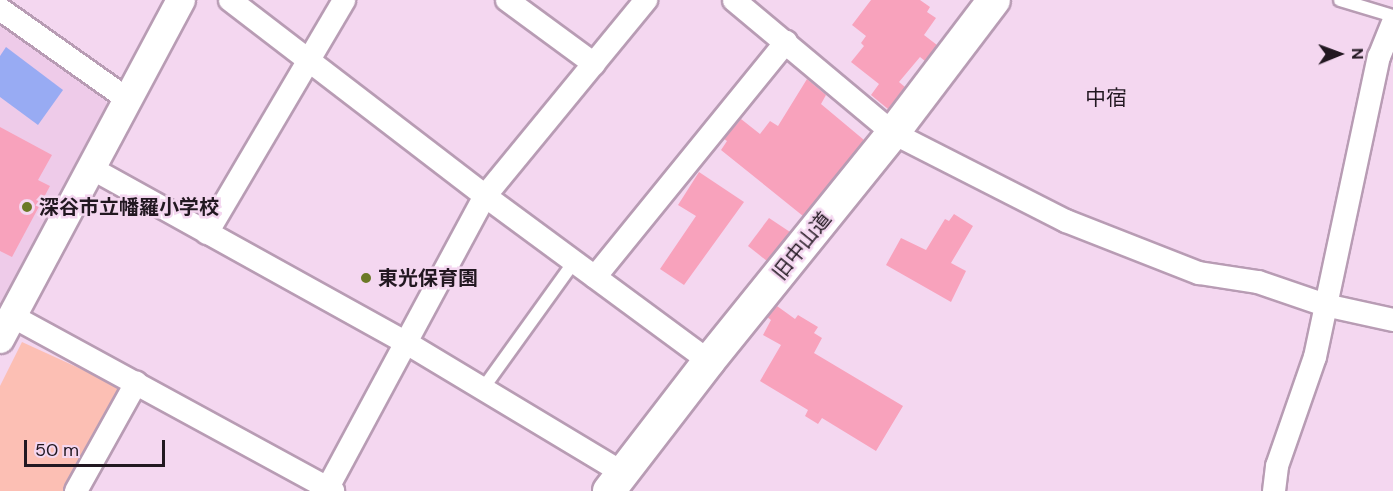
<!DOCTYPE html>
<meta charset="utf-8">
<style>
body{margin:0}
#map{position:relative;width:1393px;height:491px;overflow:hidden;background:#f4d7f0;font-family:"DM Sans","Noto Sans JP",sans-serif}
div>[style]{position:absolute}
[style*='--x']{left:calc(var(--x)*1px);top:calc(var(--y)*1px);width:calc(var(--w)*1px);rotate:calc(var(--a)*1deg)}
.built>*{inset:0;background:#eecbe9}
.green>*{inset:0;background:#fcbfb4}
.water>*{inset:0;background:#98abf3}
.building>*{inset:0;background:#f8a2bc}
.roads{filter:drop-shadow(2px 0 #b89cb4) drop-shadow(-2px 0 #b89cb4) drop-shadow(0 2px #b89cb4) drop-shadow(0 -2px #b89cb4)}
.service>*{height:12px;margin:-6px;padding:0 6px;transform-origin:6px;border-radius:6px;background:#fff}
.minor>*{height:22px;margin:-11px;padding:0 11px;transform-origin:11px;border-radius:11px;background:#fff}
.tertiary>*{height:28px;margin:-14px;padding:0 14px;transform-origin:14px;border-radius:14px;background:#fff}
.secondary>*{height:32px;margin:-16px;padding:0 16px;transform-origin:16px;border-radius:16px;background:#fff}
.dots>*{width:16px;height:16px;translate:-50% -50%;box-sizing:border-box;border:3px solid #f4d7f0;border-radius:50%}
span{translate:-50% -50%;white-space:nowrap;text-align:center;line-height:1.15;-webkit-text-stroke:5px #f4d7f0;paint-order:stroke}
.poi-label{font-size:20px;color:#221821;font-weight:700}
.left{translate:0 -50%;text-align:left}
.street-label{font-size:20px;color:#221821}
.neighbourhood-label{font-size:21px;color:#221821}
.north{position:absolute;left:1309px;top:24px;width:60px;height:60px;-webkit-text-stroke:4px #f4d7f0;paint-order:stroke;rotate:89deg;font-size:16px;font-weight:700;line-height:24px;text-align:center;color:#221821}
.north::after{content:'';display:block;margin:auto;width:21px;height:27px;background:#221821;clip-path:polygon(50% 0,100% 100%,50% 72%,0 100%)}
.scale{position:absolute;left:24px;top:440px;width:141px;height:27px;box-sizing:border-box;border:3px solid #221821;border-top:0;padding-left:8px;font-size:18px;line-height:21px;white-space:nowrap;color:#221821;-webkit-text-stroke:4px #f4d7f0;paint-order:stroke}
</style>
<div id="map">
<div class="built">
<i style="clip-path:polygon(0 22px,104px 96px,107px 104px,0 310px)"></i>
</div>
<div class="green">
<i style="clip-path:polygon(22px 342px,116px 385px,119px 395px,66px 491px,0 491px,0 386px)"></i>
</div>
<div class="water">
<i style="clip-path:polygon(6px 47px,63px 90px,38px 125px,0 97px,0 56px)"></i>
</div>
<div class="building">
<i style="clip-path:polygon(871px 0,920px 0,930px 7px,927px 12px,936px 18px,924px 35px,937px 45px,925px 61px,920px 57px,899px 82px,905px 87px,888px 109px,871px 95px,879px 84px,851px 62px,864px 46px,861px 43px,866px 36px,852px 25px)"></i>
<i style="clip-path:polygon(807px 79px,826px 95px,821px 104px,864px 140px,803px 216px,721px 150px,727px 141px,724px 139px,741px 119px,760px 134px,770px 121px,778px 126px)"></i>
<i style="clip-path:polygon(0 127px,52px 155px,38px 180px,50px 186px,12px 257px,0 251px)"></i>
<i style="clip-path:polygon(699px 172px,744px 202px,684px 285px,660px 269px,696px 216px,678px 205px)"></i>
<i style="clip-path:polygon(954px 214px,973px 226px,951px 263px,966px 271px,951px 302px,886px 265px,901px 238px,926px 250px,945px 219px,949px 221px)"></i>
<i style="clip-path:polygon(769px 218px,790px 232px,767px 261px,748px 246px)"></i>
<i style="clip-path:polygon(777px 306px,795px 319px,798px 315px,818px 327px,814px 333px,822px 338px,814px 353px,903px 406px,876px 451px,822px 418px,818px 424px,805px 416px,808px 410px,760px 381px,781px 345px,763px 335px,771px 320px,767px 317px)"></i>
</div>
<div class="roads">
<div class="service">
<i style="--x:1340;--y:0;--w:55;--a:16.8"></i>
<i style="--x:482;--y:390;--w:158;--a:-54.3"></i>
</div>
<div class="minor">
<i style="--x:230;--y:0;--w:322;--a:37.5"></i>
<i style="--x:485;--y:196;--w:278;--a:36.4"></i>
<i style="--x:507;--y:0;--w:108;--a:36.3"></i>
<i style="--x:734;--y:0;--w:207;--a:39.9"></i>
<i style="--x:893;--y:133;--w:194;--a:27"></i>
<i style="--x:1066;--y:221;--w:143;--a:21.4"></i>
<i style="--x:1199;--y:273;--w:60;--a:8.7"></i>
<i style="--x:1258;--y:282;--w:71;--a:18.9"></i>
<i style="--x:1325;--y:305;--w:70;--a:12.4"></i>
<i style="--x:0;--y:9;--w:156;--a:35.3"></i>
<i style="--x:91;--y:168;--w:359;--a:29"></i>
<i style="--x:405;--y:342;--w:254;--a:31"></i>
<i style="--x:207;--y:233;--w:270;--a:-59.5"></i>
<i style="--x:595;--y:277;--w:303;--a:-50.9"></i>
<i style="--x:12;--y:316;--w:366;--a:28.6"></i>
<i style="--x:76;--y:491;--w:124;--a:-60.9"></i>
<i style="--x:326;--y:491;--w:335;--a:-61.7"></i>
<i style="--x:485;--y:196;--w:254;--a:-50.6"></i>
<i style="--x:1274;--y:491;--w:25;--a:-83"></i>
<i style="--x:1277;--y:466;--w:115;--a:-70.8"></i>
<i style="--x:1315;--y:357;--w:307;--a:-78"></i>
<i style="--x:1379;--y:57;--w:38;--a:-68"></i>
</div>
<div class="tertiary">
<i style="--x:0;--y:339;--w:384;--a:-61.9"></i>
</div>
<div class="secondary">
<i style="--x:609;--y:491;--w:164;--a:-52.4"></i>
<i style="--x:709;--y:361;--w:293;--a:-51.1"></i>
<i style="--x:893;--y:133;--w:167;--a:-52.8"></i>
</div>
</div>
<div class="dots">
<i style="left:27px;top:207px;background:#6b7926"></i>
<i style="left:366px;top:278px;background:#6b7926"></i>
</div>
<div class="poi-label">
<span class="left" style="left:39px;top:207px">深谷市立幡羅小学校</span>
<span class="left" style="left:378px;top:278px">東光保育園</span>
</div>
<div class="street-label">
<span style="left:802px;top:246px;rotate:-51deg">旧中山道</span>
</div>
<div class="neighbourhood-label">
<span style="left:1106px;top:98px">中宿</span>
</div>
<div class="north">N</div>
<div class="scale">50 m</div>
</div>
